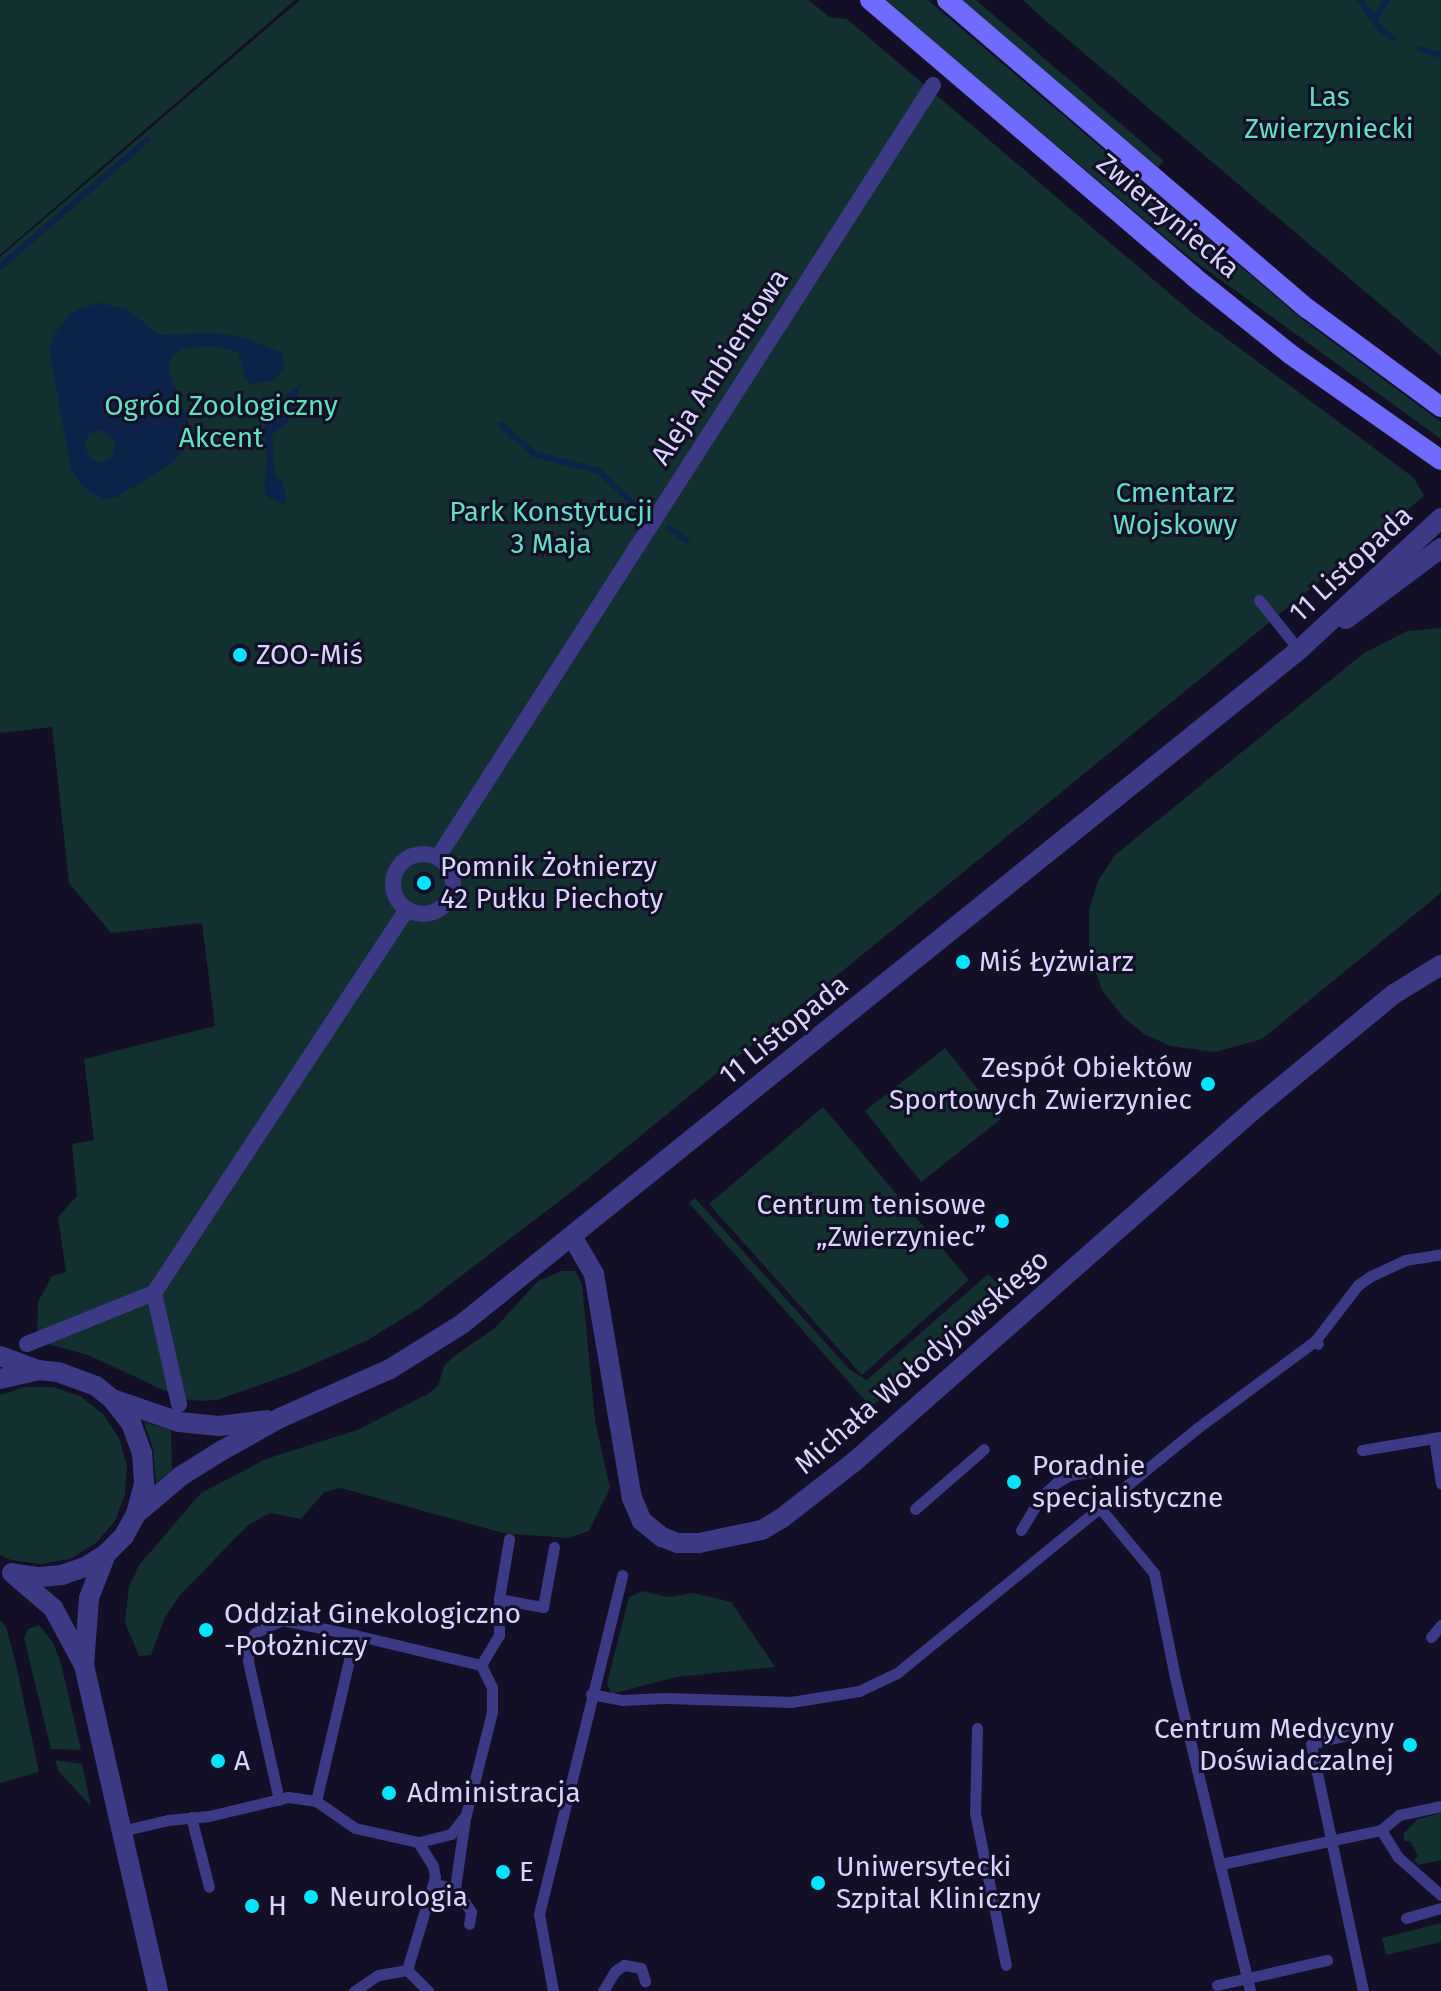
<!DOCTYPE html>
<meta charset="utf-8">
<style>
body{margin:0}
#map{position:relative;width:1441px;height:1991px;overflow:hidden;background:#130f26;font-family:"Fira Sans",sans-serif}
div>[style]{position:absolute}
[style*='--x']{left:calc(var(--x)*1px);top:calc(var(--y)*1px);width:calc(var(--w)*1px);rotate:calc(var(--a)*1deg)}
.green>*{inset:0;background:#12302f}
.water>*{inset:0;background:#0c2248}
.stream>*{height:6px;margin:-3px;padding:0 3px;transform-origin:3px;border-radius:3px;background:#0c2248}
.service>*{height:11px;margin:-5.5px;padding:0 5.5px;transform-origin:5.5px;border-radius:5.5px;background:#3d3a85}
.pedestrian>*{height:16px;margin:-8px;padding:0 8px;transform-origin:8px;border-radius:8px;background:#3d3a85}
.pedestrian>.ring{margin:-8px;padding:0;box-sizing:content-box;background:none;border:16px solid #3d3a85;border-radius:50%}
.minor>*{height:20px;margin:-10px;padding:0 10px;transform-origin:10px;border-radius:10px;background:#3d3a85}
.tertiary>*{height:20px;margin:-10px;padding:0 10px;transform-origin:10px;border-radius:10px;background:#3d3a85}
.secondary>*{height:20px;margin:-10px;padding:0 10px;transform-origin:10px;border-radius:10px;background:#6f6bff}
.dots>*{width:22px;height:22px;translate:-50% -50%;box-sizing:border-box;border:4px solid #130f26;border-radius:50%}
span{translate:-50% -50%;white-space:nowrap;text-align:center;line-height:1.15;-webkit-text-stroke:6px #130f26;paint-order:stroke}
.park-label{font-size:28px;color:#5fe0c0}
.street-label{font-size:28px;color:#d9d4ff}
.poi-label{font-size:28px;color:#d9d4ff}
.left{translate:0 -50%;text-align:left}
.right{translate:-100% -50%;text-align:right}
</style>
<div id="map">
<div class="green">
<i style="clip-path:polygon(0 0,295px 0,0 255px)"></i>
<i style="clip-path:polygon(300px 0,808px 0,830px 17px,847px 19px,1195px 315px,1414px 478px,1424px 496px,584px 1182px,418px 1309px,368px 1340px,296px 1372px,217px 1400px,201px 1401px,183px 1399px,88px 1355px,37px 1341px,38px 1302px,52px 1276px,66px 1272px,58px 1217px,77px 1196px,72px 1144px,94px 1140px,84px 1059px,215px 1026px,202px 923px,111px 933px,69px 883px,52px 727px,0 733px,0 257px)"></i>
<i style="clip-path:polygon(884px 0,928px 0,1302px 319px,1441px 422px,1441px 439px,1189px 257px)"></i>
<i style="clip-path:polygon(962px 0,976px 0,1164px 161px,1158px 167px)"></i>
<i style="clip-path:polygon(1023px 0,1441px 0,1441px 356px,1046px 21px)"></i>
<i style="clip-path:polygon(1441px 628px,1441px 893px,1262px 1039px,1215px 1052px,1170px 1046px,1144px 1034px,1124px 1018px,1102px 990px,1089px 953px,1089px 910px,1098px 881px,1115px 855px,1364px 653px,1407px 631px)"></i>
<i style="clip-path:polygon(945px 1048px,1001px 1119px,921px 1182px,865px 1111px)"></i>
<i style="clip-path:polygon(823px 1107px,969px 1280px,862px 1375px,709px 1204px)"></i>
<i style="clip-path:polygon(695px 1198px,850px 1370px,867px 1380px,988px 1274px,997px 1283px,1001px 1279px,1008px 1286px,871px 1407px,689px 1203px)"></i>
<i style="clip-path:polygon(562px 1271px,575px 1271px,582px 1284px,595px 1420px,610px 1488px,589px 1531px,568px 1538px,503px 1533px,341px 1488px,324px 1492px,301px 1519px,270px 1513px,248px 1525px,180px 1595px,165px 1617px,151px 1655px,139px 1656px,125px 1622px,129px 1586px,140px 1564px,201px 1493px,266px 1459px,357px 1430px,428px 1394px,438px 1386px,444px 1366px,453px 1357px,495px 1328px,538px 1281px)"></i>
<i style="clip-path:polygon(24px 1387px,53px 1387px,80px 1396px,103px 1414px,119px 1438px,127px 1466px,125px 1494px,115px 1521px,96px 1543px,70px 1559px,41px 1564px,11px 1560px,0 1555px,0 1395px)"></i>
<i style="clip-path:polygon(144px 1422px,171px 1430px,172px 1470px,156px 1483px,153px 1450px)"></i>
<i style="clip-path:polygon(642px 1591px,668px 1597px,693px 1593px,731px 1602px,775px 1667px,676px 1677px,611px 1694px,607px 1683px,629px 1597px)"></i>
<i style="clip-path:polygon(0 1620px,6px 1627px,15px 1660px,39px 1772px,0 1783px)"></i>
<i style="clip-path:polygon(39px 1625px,53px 1642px,61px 1664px,81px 1750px,51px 1749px,24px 1638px,28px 1629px)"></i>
<i style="clip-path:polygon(55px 1760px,82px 1764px,91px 1806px,59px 1772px)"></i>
<i style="clip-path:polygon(1441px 1813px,1441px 1860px,1418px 1865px,1414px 1860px,1418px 1856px,1410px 1841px,1404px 1841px,1404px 1833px,1418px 1819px)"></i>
<i style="clip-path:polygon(1441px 1923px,1441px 1942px,1386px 1955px,1382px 1938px)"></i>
</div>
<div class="water">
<i style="clip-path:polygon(evenodd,99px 303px,126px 309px,159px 335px,214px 333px,242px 337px,283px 353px,284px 367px,274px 381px,252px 384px,246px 379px,238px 352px,213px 346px,181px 349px,172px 356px,168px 368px,188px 421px,189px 437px,183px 451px,172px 463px,117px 497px,103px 500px,84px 488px,71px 469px,49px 349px,54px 335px,64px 321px,76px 310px,99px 303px,100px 430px,107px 433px,115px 443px,112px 457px,100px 463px,90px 458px,85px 447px,88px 434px,100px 430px)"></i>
<i style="clip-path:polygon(301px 384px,288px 422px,272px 434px,275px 476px,282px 481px,287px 501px,282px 504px,266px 496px,264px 489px,267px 455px,264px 426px,287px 408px,289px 399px,285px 395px)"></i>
</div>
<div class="stream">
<i style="--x:1360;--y:0;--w:35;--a:55"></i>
<i style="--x:1380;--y:29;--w:16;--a:35"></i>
<i style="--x:1374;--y:19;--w:24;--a:-54"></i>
<i style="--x:1421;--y:49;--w:21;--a:17"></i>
<i style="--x:0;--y:267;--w:194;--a:-40.8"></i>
<i style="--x:501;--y:424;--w:45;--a:42.3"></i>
<i style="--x:534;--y:454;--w:67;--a:14.7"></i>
<i style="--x:599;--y:471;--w:58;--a:43.6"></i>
<i style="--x:669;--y:528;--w:21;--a:35"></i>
</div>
<div class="service">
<i style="--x:1259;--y:600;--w:64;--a:51.3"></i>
<i style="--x:1315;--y:1341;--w:71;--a:-52.5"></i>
<i style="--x:1358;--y:1285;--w:16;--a:-35"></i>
<i style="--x:1371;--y:1276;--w:38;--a:-25"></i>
<i style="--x:1405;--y:1260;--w:36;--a:-9"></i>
<i style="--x:1440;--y:1437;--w:6;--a:171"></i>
<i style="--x:1434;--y:1438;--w:46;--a:81.2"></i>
<i style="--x:1362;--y:1450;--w:73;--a:-9.5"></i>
<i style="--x:1100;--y:1508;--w:85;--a:50.3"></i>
<i style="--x:1154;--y:1573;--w:111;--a:78.6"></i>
<i style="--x:1176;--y:1682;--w:318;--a:76.5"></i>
<i style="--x:915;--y:1509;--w:91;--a:-41"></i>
<i style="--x:1021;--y:1530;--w:37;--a:-59"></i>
<i style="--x:1040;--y:1498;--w:22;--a:-43"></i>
<i style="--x:1056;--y:1483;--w:16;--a:-30"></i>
<i style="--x:1070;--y:1475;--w:20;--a:-9"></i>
<i style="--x:499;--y:1599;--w:45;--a:10.3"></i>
<i style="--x:543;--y:1607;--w:61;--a:-79.6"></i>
<i style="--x:1431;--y:1637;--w:16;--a:-50"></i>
<i style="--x:481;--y:1665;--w:35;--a:-59"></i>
<i style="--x:499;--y:1635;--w:36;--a:-90"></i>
<i style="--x:499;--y:1599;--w:61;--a:-80.5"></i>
<i style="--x:591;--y:1694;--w:32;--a:11"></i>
<i style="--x:622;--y:1700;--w:43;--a:-2.7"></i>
<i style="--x:665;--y:1698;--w:126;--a:1.8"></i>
<i style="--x:791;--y:1702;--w:69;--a:-9.2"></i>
<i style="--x:859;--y:1691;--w:42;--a:-25.3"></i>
<i style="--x:897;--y:1673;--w:386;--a:-39.2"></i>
<i style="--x:1196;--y:1429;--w:148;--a:-36.5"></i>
<i style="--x:1315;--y:1341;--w:4;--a:45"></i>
<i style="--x:977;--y:1728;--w:85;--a:91.3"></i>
<i style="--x:975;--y:1813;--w:155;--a:78.5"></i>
<i style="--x:279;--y:1800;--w:142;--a:-102.6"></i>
<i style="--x:248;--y:1661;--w:17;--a:-90"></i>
<i style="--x:248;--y:1644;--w:13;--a:-58"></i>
<i style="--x:255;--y:1633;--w:30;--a:-26"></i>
<i style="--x:282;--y:1620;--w:75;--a:11.6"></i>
<i style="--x:316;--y:1801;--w:47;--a:34.7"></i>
<i style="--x:355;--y:1828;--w:65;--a:12.5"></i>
<i style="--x:191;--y:1817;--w:72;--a:75.6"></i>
<i style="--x:1381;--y:1830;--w:32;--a:58"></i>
<i style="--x:1398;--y:1857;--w:57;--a:41.5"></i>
<i style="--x:121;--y:1831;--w:48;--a:-13.2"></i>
<i style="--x:168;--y:1820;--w:41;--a:-5.6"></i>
<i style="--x:209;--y:1816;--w:81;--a:-13.5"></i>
<i style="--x:288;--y:1797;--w:28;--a:8"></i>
<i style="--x:316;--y:1801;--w:171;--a:-76.8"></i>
<i style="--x:355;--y:1635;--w:130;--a:13.4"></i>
<i style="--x:481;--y:1665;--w:25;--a:64"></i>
<i style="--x:492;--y:1688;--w:24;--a:90"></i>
<i style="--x:492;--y:1712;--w:106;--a:104.2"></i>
<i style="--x:466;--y:1815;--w:24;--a:128"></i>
<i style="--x:451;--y:1834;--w:34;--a:166"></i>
<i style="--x:418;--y:1842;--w:28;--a:58"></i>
<i style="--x:433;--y:1866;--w:11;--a:80"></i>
<i style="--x:435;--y:1877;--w:97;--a:106.8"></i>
<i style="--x:407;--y:1970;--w:29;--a:170"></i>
<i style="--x:378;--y:1975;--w:29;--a:146"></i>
<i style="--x:1221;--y:1864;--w:164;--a:-12"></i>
<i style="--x:1381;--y:1830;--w:23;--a:-40"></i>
<i style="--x:1399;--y:1815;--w:43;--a:-12.1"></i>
<i style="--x:433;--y:1884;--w:22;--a:10"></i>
<i style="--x:455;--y:1888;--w:70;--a:-81.8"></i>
<i style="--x:455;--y:1888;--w:29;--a:56"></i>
<i style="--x:471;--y:1912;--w:12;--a:99"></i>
<i style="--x:1406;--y:1918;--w:36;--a:-16"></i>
<i style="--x:407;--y:1970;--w:30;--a:45"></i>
<i style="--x:1217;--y:1985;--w:113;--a:-12.8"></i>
<i style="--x:553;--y:1991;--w:78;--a:-100.3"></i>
<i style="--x:539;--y:1914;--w:349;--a:-76.2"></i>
<i style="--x:603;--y:1991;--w:23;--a:-59"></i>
<i style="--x:615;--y:1971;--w:11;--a:-34"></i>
<i style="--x:624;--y:1965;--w:17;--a:10"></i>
<i style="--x:641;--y:1968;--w:14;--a:73"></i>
<i style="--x:1363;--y:1991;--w:252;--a:-101.9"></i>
<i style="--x:1311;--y:1744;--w:66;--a:-14"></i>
</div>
<div class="pedestrian">
<i class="ring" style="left:393px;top:854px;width:44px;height:44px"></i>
<i style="--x:438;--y:857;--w:917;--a:-57.33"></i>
<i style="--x:154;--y:1293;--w:114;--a:77.3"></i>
<i style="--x:27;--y:1344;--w:137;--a:-21.9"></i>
<i style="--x:154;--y:1293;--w:460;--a:-56.6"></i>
</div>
<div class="minor">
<i style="--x:573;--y:1238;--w:42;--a:59.7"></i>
<i style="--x:594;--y:1274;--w:227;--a:80.4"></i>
<i style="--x:632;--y:1498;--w:25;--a:67"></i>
<i style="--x:642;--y:1521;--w:26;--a:39"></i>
<i style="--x:662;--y:1537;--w:17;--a:21"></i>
<i style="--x:678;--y:1543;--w:21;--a:0"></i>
<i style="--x:699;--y:1543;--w:64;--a:-11.7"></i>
<i style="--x:762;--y:1530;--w:23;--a:-31"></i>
<i style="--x:782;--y:1518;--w:91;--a:-37.9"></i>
<i style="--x:854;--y:1462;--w:538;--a:-41.39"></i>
<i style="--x:1258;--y:1106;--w:176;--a:-39.5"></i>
<i style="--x:1394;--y:994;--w:55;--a:-31.7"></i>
<i style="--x:0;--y:1356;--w:40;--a:20.2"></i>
</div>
<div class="tertiary">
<i style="--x:1346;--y:619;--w:119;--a:-36.8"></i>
<i style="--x:0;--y:1379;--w:39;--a:-13"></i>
<i style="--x:38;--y:1370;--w:20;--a:6"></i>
<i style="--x:58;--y:1372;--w:40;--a:20.2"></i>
<i style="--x:96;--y:1386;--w:21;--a:39"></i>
<i style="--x:112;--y:1399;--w:31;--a:52"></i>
<i style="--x:131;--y:1423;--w:32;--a:70"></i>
<i style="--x:142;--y:1453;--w:31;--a:86"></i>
<i style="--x:144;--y:1484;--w:31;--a:105"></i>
<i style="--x:136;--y:1514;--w:25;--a:119"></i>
<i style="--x:124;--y:1536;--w:25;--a:135"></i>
<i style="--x:106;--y:1554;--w:25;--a:148"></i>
<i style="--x:85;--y:1567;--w:24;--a:161"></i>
<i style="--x:62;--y:1575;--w:25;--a:175"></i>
<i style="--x:37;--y:1577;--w:22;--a:-172"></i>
<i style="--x:112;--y:1399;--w:71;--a:18.9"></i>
<i style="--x:179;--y:1422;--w:40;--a:5.7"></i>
<i style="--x:219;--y:1426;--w:48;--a:-7.1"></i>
<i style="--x:136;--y:1514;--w:59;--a:-40.2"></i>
<i style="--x:181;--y:1476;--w:47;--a:-32"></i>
<i style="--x:221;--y:1451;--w:68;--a:-29.2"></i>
<i style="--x:280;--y:1418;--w:120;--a:-24"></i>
<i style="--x:390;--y:1369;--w:85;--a:-32"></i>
<i style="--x:462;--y:1324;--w:1075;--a:-38.84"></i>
<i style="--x:1299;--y:650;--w:194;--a:-42.9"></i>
<i style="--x:12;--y:1573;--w:54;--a:40.5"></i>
<i style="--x:53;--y:1608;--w:65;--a:61.5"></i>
<i style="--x:84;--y:1665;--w:334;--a:77.2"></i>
<i style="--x:84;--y:1665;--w:67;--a:-85.7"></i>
<i style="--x:89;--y:1598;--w:47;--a:-68.9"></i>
</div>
<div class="secondary">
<i style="--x:870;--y:0;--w:426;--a:40.5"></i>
<i style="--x:1194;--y:277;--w:123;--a:38.7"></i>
<i style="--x:1290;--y:354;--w:184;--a:35.1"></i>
<i style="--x:947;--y:0;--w:475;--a:40.6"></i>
<i style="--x:1308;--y:309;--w:165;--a:36.4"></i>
</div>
<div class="dots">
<i style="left:240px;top:655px;background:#00e5ff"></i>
<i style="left:424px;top:883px;background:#00e5ff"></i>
<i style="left:963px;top:962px;background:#00e5ff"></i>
<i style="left:1208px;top:1084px;background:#00e5ff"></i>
<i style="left:1002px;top:1221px;background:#00e5ff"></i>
<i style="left:1014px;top:1482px;background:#00e5ff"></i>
<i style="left:206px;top:1630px;background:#00e5ff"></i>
<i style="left:1410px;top:1745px;background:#00e5ff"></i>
<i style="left:218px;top:1761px;background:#00e5ff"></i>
<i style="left:389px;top:1793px;background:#00e5ff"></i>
<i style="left:503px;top:1872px;background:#00e5ff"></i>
<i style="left:818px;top:1883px;background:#00e5ff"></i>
<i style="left:311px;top:1897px;background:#00e5ff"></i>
<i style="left:252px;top:1906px;background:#00e5ff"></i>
</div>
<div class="park-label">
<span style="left:1329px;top:113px">Las<br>Zwierzyniecki</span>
<span style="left:221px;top:422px">Ogród Zoologiczny<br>Akcent</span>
<span style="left:1175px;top:509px">Cmentarz<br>Wojskowy</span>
<span style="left:551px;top:528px">Park Konstytucji<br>3 Maja</span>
</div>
<div class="street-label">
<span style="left:1168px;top:216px;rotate:40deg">Zwierzyniecka</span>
<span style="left:720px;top:367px;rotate:-57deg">Aleja Ambientowa</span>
<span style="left:1351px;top:564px;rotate:-43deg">11 Listopada</span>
<span style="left:784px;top:1030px;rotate:-39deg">11 Listopada</span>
<span style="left:922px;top:1362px;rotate:-41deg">Michała Wołodyjowskiego</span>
</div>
<div class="poi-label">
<span class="left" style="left:256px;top:655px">ZOO-Miś</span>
<span class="left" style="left:440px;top:883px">Pomnik Żołnierzy<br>42 Pułku Piechoty</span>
<span class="left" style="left:979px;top:962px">Miś Łyżwiarz</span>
<span class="right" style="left:1192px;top:1084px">Zespół Obiektów<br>Sportowych Zwierzyniec</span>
<span class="right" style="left:986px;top:1221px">Centrum tenisowe<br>„Zwierzyniec”</span>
<span class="left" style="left:1032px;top:1482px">Poradnie<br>specjalistyczne</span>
<span class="left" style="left:224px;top:1630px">Oddział Ginekologiczno<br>-Położniczy</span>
<span class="right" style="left:1394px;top:1745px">Centrum Medycyny<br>Doświadczalnej</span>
<span class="left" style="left:234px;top:1761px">A</span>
<span class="left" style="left:407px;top:1793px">Administracja</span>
<span class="left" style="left:836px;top:1883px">Uniwersytecki<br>Szpital Kliniczny</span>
<span class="left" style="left:519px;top:1872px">E</span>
<span class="left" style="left:329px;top:1897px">Neurologia</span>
<span class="left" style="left:268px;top:1906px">H</span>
</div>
</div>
